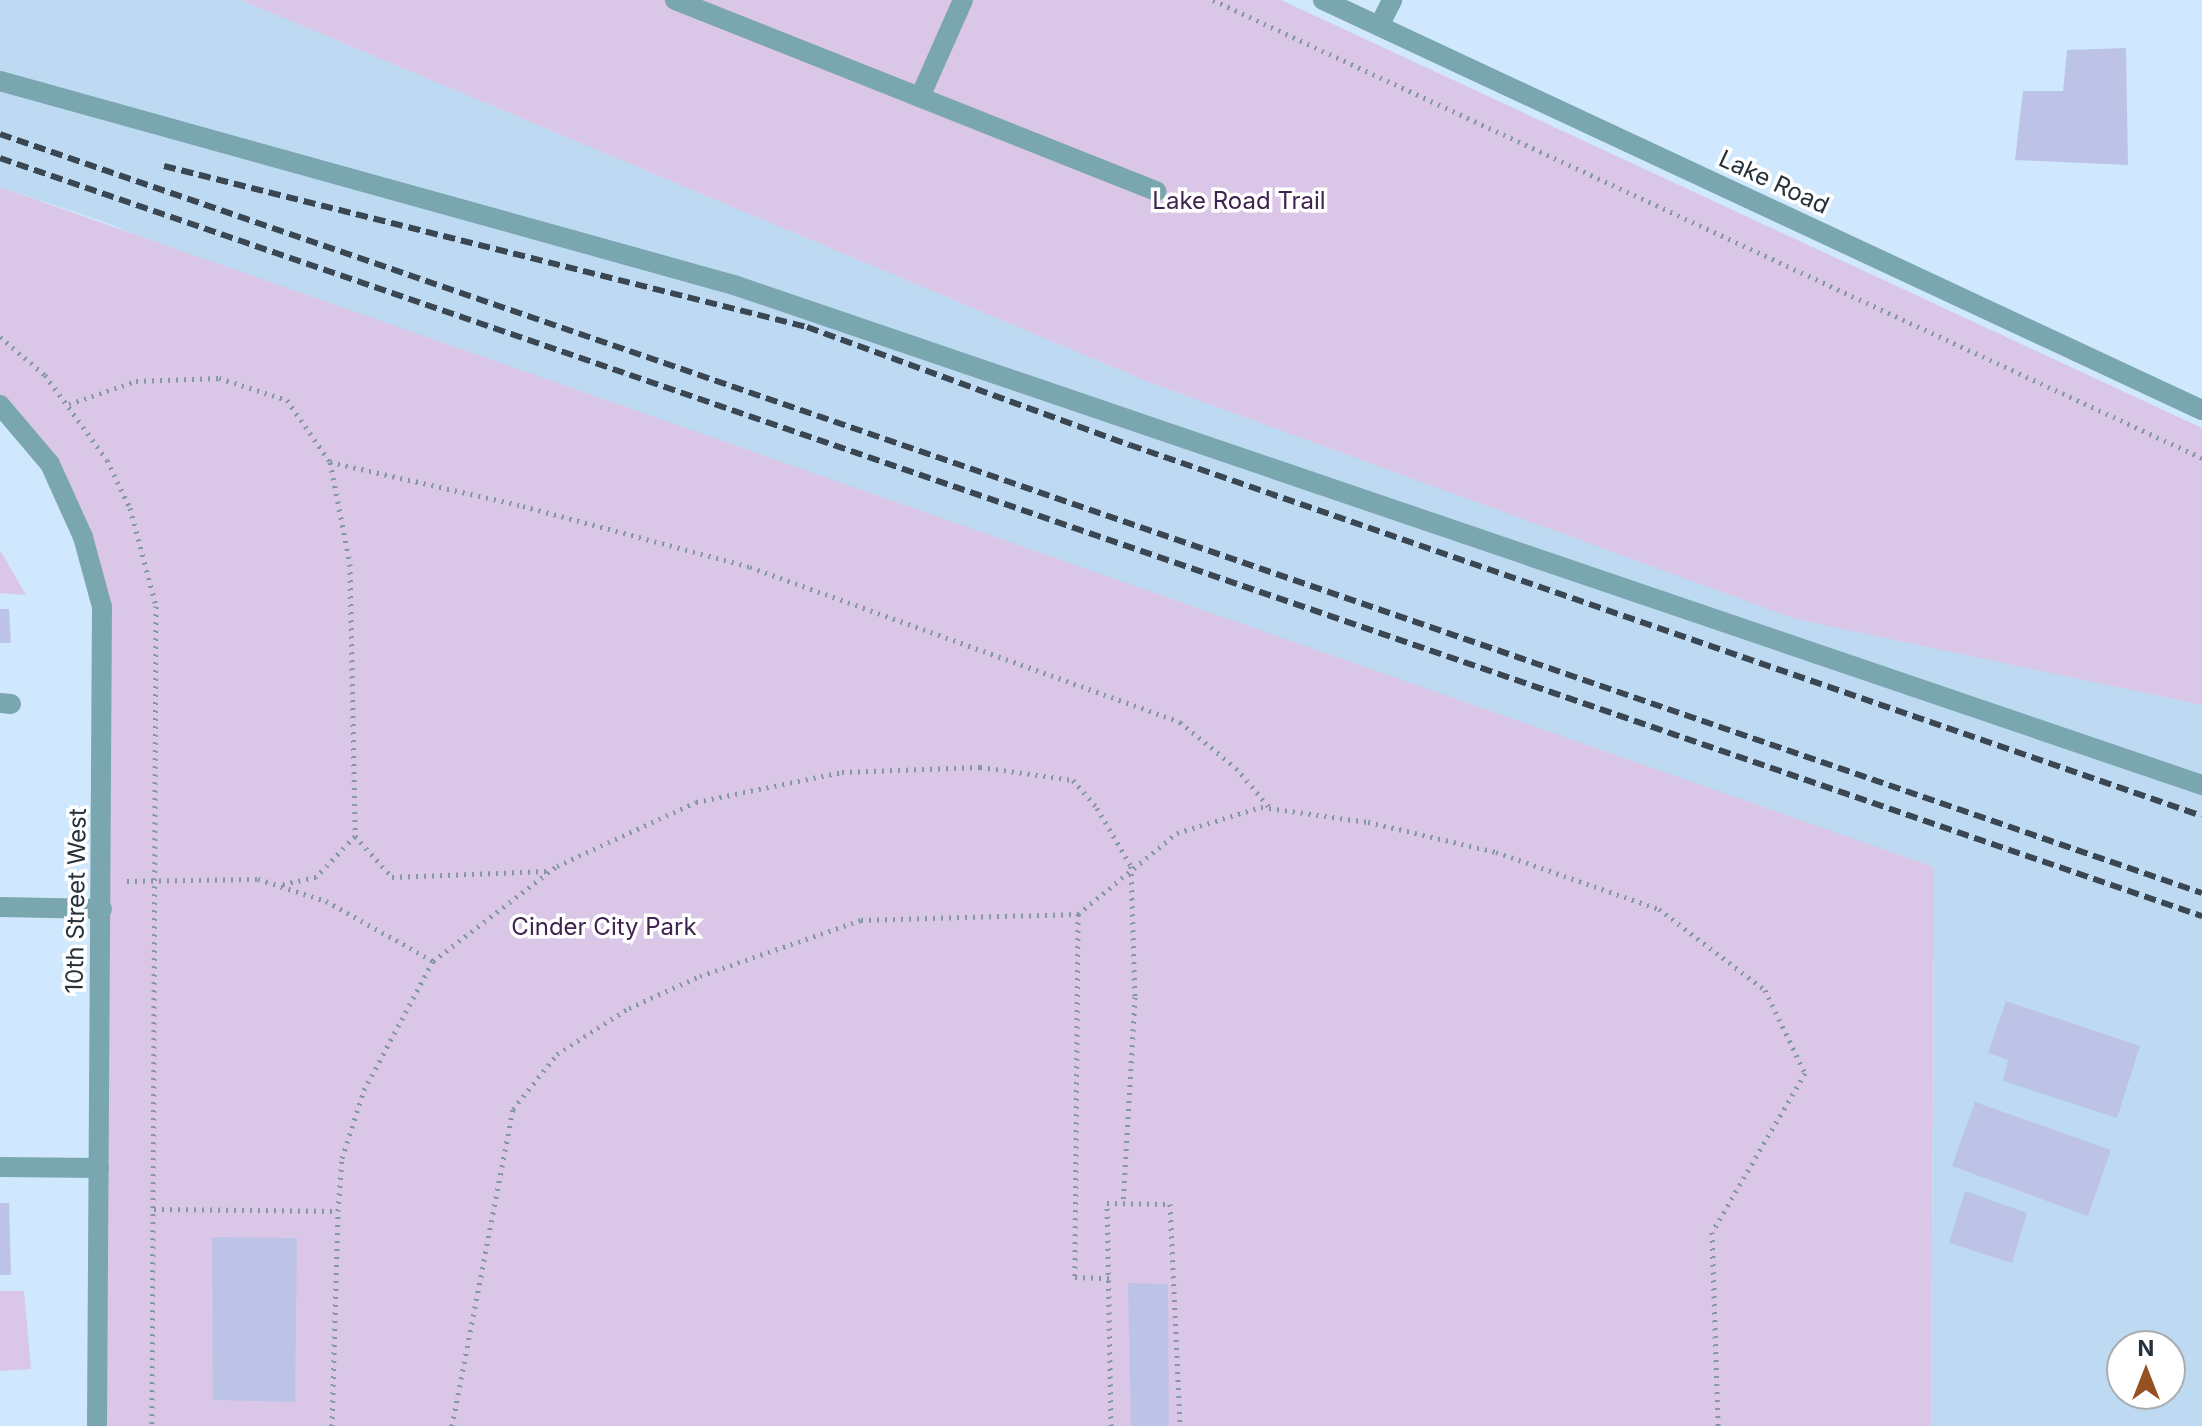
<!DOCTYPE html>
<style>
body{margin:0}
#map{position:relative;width:2202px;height:1426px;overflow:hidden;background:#cfe8fd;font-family:Inter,sans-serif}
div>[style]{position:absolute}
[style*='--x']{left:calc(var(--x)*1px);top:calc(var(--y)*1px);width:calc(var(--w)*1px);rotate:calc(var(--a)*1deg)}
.built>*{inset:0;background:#bddaf2}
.green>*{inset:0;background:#dac7e7}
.building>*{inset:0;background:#bdc3e6}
.path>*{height:5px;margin-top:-2.5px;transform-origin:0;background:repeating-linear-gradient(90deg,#8497a7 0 2px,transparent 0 8px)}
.minor>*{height:20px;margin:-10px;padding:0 10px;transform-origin:10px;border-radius:10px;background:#7aa6af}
.rail>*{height:6px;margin-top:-3px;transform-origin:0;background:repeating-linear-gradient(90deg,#3a4752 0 12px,transparent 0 18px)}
span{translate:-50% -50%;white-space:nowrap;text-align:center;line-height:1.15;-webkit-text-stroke:7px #fff;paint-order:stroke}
.street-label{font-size:24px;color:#26323c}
.park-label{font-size:24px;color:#3f244f}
.north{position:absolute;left:2106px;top:1330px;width:80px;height:80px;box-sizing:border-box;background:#fff;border:2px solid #a8adb1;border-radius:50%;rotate:0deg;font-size:22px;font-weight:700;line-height:32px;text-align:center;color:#26323c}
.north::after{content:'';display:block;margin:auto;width:28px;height:36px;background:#945122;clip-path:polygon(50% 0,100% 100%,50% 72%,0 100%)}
</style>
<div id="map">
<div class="built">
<i style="clip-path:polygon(evenodd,0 0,241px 0,1146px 381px,1796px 618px,2202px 705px,2202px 1426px,1931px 1426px,1934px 960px,99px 220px,0 187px,0 0,2122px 1346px,2170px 1346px,2170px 1394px,2122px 1394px,2122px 1346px)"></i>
</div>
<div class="green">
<i style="clip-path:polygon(241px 0,1281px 0,2202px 428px,2202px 705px,1796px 619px,1146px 381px)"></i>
<i style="clip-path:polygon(0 187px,1934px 867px,1931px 1426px,97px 1426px,104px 638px,68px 501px,0 408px)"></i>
<i style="clip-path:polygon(0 550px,26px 595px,0 593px)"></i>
<i style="clip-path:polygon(0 1291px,24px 1291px,31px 1369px,0 1371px)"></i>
</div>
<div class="building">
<i style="clip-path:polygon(2126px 48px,2128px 165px,2015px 160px,2023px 91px,2063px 91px,2067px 50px)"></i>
<i style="clip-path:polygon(0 609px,9px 609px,11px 643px,0 643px)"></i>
<i style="clip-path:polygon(2006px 1001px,2140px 1046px,2117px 1118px,2003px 1081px,2008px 1060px,1988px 1053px)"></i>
<i style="clip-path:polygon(1975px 1102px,2111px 1150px,2088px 1216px,1952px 1166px)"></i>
<i style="clip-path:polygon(1965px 1191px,2027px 1213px,2012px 1263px,1949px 1243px)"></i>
<i style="clip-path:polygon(0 1203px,9px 1203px,11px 1275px,0 1275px)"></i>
<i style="clip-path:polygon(212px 1237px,297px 1238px,295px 1402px,213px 1400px)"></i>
<i style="clip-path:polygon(1128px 1283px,1168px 1284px,1169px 1426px,1131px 1426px)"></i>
</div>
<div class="path">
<i style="--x:1213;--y:0;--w:1090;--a:24.85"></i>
<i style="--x:0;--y:337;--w:59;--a:40.2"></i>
<i style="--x:45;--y:375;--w:105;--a:53.9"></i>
<i style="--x:107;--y:460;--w:53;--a:64.4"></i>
<i style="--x:130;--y:508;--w:101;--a:75.1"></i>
<i style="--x:156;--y:606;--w:820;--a:90.28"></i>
<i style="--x:69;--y:404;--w:71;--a:-18.9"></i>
<i style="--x:136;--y:381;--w:83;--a:-2.1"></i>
<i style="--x:219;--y:378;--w:71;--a:17.9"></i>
<i style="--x:287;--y:400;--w:75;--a:55.3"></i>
<i style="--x:330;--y:462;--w:104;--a:78.9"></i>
<i style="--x:350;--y:564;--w:272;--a:88.9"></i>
<i style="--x:355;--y:836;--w:57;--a:133.6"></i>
<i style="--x:316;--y:877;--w:39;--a:168"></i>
<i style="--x:330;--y:462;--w:198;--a:12.8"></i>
<i style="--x:523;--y:506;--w:235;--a:15"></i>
<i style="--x:750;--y:567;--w:457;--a:19.8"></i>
<i style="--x:1180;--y:722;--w:72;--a:39.4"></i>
<i style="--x:1236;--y:768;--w:52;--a:49.6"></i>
<i style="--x:355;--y:836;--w:55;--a:47.9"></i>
<i style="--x:392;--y:877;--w:156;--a:-2.2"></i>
<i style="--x:127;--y:881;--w:131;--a:-0.9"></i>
<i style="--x:258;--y:879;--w:71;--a:17.9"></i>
<i style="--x:326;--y:901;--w:123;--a:29.3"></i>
<i style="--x:1078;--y:914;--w:128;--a:-39.3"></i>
<i style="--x:1177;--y:833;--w:88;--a:-17.2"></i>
<i style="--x:1261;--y:807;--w:108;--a:8"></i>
<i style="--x:1368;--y:822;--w:131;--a:13.2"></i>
<i style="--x:1496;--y:852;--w:173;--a:19.3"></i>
<i style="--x:1659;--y:909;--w:133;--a:37.4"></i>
<i style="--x:1765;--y:990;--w:92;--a:64.3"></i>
<i style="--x:1805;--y:1073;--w:184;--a:120.3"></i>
<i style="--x:1712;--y:1232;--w:194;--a:88.2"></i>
<i style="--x:154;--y:1209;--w:184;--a:0.6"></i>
<i style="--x:338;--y:1211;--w:53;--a:-85.7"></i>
<i style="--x:342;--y:1158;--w:71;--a:-72.1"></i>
<i style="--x:364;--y:1090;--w:146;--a:-61.9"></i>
<i style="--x:433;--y:961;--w:156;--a:-37.5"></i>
<i style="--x:557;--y:866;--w:153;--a:-24.7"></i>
<i style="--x:696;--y:802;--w:149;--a:-11.6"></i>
<i style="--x:842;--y:772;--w:138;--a:-2.1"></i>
<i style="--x:980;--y:767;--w:94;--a:8"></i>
<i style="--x:1073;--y:780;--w:37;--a:49"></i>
<i style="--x:1097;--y:808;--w:67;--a:59.6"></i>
<i style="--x:1131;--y:866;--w:131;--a:88.3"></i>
<i style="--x:1135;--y:997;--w:206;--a:93.3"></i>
<i style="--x:332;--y:1426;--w:215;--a:-88.4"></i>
<i style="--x:452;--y:1426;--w:323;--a:-79.1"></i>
<i style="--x:513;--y:1109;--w:70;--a:-51.3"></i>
<i style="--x:557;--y:1054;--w:85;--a:-32.6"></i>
<i style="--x:629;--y:1008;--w:78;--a:-24.3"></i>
<i style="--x:700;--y:976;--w:170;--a:-19.2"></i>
<i style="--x:861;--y:920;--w:217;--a:-1.6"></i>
<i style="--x:1078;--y:914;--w:363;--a:90.5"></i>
<i style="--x:1075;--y:1277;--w:34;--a:2"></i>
<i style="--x:1111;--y:1426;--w:223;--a:-91"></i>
<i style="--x:1107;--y:1203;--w:63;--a:0.9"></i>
<i style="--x:1170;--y:1204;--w:222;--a:87.4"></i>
</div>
<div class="minor">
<i style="--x:675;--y:0;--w:518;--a:21.66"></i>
<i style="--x:1323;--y:0;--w:970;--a:25.01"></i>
<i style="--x:1379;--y:26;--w:29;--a:-63"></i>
<i style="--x:0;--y:81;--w:762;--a:15.53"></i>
<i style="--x:734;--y:285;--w:1551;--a:18.81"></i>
<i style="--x:920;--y:97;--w:106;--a:-66.1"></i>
<i style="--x:0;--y:405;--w:77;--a:49.7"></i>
<i style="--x:50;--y:464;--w:80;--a:65.7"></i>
<i style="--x:83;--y:537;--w:73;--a:74.8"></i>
<i style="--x:102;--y:607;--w:819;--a:90.35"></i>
<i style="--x:0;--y:703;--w:11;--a:5"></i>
<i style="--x:0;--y:907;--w:102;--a:1.1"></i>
<i style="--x:0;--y:1167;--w:99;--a:0.6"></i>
</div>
<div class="rail">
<i style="--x:0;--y:134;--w:2329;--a:19.02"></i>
<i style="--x:0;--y:158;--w:2329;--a:19"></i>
<i style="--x:164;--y:166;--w:663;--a:14.06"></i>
<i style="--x:807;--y:327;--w:344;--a:20.1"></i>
<i style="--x:1130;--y:445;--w:1134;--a:19.09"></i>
</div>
<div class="street-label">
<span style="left:1774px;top:182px;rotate:25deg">Lake Road</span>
<span style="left:76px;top:901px;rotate:-89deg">10th Street West</span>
</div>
<div class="park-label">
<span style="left:1239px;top:201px">Lake Road Trail</span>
<span style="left:604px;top:927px">Cinder City Park</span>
</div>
<div class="north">N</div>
</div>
